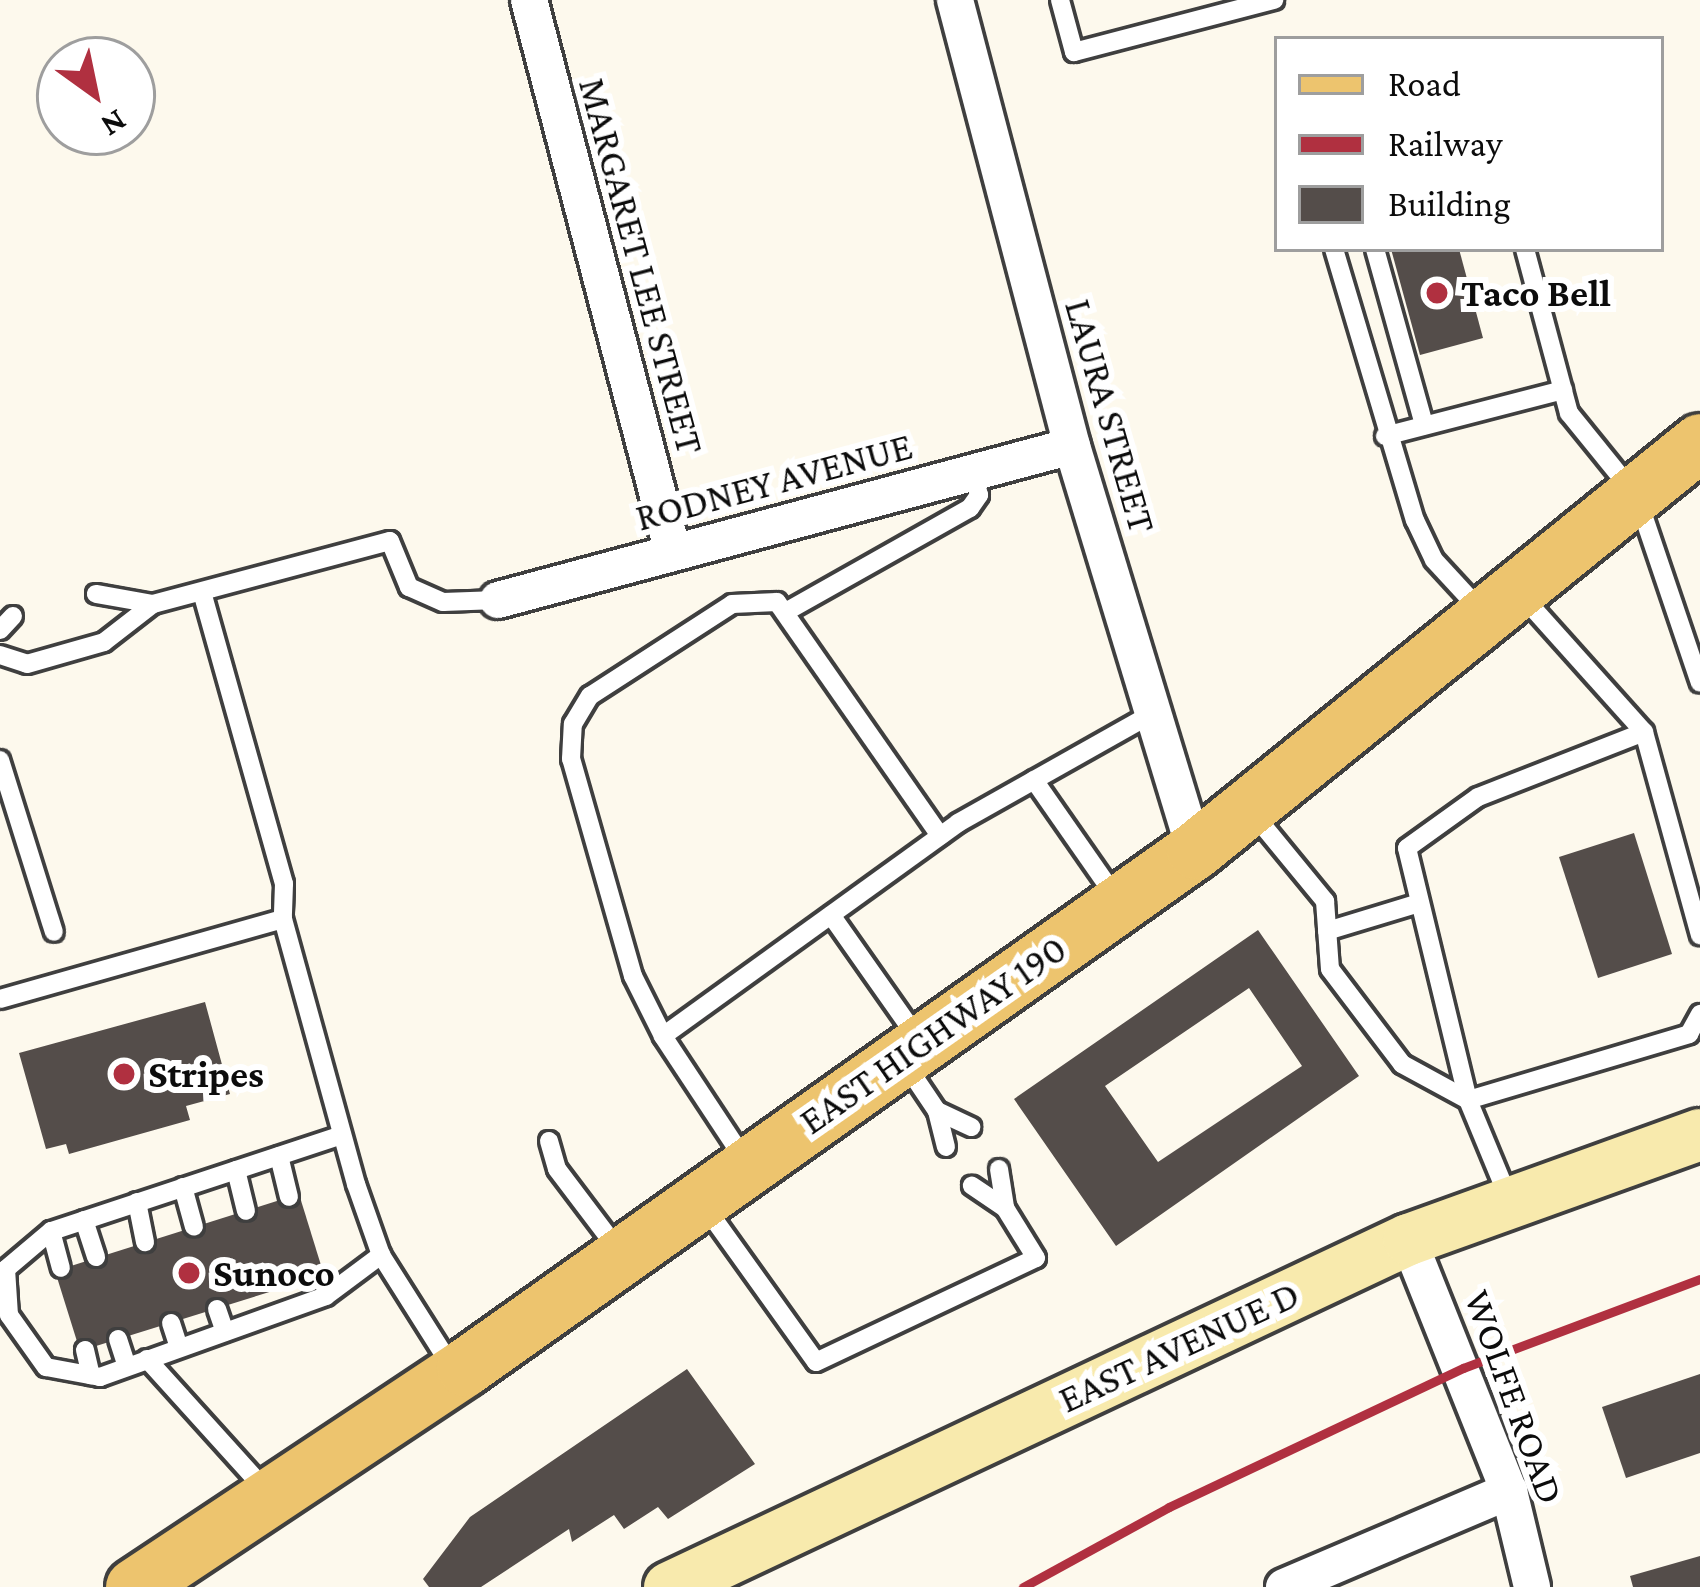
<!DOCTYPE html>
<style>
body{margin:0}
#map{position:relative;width:1700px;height:1587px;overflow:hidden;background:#fdf9ed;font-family:"Crimson Pro",serif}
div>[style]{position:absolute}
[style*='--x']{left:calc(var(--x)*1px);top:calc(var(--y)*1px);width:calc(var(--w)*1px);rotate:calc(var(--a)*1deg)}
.building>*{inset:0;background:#544d4a}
.roads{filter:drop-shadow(3px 0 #3f3f3f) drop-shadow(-3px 0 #3f3f3f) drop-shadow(0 3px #3f3f3f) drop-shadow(0 -3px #3f3f3f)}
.lane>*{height:18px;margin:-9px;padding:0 9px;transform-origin:9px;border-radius:9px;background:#fff}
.street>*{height:36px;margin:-18px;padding:0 18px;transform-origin:18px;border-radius:18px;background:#fff}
.secondary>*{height:51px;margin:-25.5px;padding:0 25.5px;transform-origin:25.5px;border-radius:25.5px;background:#f8eaad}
.primary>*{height:57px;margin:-28.5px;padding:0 28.5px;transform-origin:28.5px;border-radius:28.5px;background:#edc46e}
.rail>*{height:9px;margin:-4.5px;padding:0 4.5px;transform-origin:4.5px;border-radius:4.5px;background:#b03040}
.dots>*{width:33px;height:33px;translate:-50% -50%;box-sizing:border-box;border:6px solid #fff;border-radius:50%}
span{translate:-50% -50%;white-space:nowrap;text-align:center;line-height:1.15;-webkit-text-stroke:12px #fff;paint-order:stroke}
.street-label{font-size:39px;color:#0c0c0c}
.poi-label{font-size:39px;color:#0c0c0c;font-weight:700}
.left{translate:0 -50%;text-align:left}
.legend{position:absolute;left:1274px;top:36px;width:390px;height:216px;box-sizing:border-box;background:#fff;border:3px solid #9e9e9e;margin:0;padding:15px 21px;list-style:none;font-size:36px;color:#0c0c0c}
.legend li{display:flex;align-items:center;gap:24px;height:60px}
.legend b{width:60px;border:3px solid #9e9e9e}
.north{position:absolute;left:36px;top:36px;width:120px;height:120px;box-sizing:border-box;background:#fff;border:3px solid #9e9e9e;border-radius:50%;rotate:147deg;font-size:33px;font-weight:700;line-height:48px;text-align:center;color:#0c0c0c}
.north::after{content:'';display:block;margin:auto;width:42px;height:54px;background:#b03040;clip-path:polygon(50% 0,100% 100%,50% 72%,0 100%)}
</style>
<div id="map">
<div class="building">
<i style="clip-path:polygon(1391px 249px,1459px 249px,1483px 338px,1420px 355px)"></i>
<i style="clip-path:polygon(1634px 833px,1672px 954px,1598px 978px,1559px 857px)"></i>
<i style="clip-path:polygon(evenodd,1258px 930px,1359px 1076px,1116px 1246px,1014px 1099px,1258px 930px,1249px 988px,1302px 1066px,1158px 1162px,1105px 1086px,1249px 988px)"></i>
<i style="clip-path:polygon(205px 1002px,230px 1094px,186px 1106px,190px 1120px,69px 1154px,66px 1144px,46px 1149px,19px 1053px)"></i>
<i style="clip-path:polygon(299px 1194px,324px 1275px,80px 1351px,55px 1271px)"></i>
<i style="clip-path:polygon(687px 1369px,755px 1464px,668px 1519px,658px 1507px,624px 1529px,614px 1515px,572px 1542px,569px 1529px,481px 1587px,429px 1587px,423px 1579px,470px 1517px)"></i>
<i style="clip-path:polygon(1700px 1374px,1700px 1453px,1626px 1478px,1602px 1407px)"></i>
<i style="clip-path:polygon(1700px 1556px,1700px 1587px,1633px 1587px,1630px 1576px)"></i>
</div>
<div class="roads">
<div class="lane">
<i style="--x:1060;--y:0;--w:54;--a:74.9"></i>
<i style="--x:1074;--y:52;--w:207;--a:-14.6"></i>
<i style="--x:1334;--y:249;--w:283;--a:73.4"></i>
<i style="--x:1415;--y:520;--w:44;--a:64.6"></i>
<i style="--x:1434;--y:560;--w:69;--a:47.3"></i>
<i style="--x:1375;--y:249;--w:183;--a:74.4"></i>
<i style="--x:1525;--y:249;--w:170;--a:75"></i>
<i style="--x:1569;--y:413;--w:108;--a:51"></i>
<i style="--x:1637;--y:497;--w:196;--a:71.3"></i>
<i style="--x:1385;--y:436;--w:184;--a:-14.5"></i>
<i style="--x:202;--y:592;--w:303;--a:74.3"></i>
<i style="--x:284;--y:884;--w:35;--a:92"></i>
<i style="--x:283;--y:919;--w:275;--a:74.6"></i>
<i style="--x:356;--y:1184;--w:75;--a:70.6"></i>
<i style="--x:381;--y:1255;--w:135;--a:57.7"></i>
<i style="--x:1522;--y:596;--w:183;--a:48.1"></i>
<i style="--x:1644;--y:732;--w:211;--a:74.6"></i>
<i style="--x:153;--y:604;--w:245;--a:-14.9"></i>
<i style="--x:390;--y:541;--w:50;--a:67.6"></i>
<i style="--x:409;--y:587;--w:37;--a:24"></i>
<i style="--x:443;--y:602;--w:55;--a:-2.1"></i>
<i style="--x:789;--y:610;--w:208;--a:-29.4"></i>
<i style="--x:970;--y:508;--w:16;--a:-55"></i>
<i style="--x:979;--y:495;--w:24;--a:-105"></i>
<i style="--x:0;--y:630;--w:19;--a:-47"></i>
<i style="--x:0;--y:655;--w:28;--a:18"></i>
<i style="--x:27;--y:664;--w:80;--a:-15.9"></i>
<i style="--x:104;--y:642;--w:62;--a:-37.8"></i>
<i style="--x:153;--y:604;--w:58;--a:-170"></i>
<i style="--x:0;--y:760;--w:180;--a:72.6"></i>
<i style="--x:1034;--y:780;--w:145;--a:55.1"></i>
<i style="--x:1251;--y:811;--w:117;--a:50.6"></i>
<i style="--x:1325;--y:901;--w:68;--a:85.8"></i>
<i style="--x:1330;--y:969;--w:119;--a:52.8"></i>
<i style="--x:1402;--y:1064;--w:75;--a:28.6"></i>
<i style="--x:831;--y:915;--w:151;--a:54.9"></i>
<i style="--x:1327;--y:931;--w:96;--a:-16.9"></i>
<i style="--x:0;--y:999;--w:294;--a:-15.8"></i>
<i style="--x:663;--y:1036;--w:67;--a:-116.6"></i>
<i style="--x:633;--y:976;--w:226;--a:-105.9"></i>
<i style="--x:571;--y:759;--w:35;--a:-87"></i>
<i style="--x:573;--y:724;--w:33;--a:-59"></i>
<i style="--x:590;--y:696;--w:169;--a:-32.9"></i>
<i style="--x:732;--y:604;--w:45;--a:-2.5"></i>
<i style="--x:777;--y:602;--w:285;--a:55.1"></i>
<i style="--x:904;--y:1062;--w:59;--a:56"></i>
<i style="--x:937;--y:1111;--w:37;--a:76"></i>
<i style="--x:1468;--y:1100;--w:259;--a:-103.6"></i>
<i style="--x:1407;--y:848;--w:87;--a:-35.7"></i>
<i style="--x:1478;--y:797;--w:178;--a:-21.4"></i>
<i style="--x:937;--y:1111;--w:38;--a:25"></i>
<i style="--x:342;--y:1135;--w:306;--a:161.7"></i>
<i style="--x:51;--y:1231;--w:59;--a:139.8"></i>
<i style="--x:6;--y:1269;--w:46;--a:86.3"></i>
<i style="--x:9;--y:1315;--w:64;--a:54.6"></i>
<i style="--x:46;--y:1367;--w:55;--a:10.5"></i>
<i style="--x:100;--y:1377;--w:240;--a:-19.7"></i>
<i style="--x:326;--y:1296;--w:69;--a:-36.7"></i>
<i style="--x:549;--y:1141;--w:29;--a:74"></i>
<i style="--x:557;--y:1169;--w:103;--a:52.9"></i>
<i style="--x:279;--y:1156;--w:42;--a:76.3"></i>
<i style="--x:746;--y:1162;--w:151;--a:-123.4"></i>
<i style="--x:663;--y:1036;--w:364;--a:-35.8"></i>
<i style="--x:958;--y:823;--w:224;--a:-29.4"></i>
<i style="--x:999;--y:1169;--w:39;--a:81"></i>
<i style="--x:236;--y:1170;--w:42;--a:76.3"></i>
<i style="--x:183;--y:1187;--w:41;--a:74.6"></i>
<i style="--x:1509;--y:1199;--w:107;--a:-112.5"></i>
<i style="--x:1468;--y:1100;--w:231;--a:-16.6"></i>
<i style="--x:1689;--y:1034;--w:23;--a:-61"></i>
<i style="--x:137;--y:1202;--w:41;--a:78.7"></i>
<i style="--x:703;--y:1204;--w:194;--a:54.4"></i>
<i style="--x:816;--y:1362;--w:243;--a:-25.3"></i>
<i style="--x:1036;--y:1258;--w:59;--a:-121.8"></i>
<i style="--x:1005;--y:1208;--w:40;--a:-146"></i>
<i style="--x:84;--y:1220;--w:39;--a:72"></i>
<i style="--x:51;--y:1231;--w:38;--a:75"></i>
<i style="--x:217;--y:1309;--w:24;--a:71"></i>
<i style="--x:171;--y:1323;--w:26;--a:72"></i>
<i style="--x:118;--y:1339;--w:28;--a:72"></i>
<i style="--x:85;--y:1350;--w:26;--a:77"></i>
<i style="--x:147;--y:1359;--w:179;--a:47.9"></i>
</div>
<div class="street">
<i style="--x:529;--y:0;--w:571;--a:75.4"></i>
<i style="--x:955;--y:0;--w:461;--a:75.3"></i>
<i style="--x:1072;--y:446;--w:422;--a:73.1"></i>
<i style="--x:498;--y:600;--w:594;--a:-15.02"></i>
<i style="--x:1408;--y:1239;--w:271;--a:68.2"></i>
<i style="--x:1509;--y:1491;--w:99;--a:76.5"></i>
<i style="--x:1284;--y:1587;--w:245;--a:-23.1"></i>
</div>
<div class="secondary">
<i style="--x:669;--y:1587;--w:817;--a:-25.22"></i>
<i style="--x:1408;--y:1239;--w:310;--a:-19.8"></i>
</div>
<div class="primary">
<i style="--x:134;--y:1587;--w:397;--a:-33.6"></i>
<i style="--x:465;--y:1367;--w:895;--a:-35.31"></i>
<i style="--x:1195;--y:850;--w:649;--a:-38.94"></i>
</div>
</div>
<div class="rail">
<i style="--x:1023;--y:1587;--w:166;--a:-28.7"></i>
<i style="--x:1169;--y:1507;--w:325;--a:-25.3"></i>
<i style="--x:1463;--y:1368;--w:253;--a:-20.6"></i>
</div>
<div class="dots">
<i style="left:1437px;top:293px;background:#b03040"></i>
<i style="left:124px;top:1074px;background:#b03040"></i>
<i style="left:189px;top:1273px;background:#b03040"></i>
</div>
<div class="street-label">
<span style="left:641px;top:266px;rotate:75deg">MARGARET LEE STREET</span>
<span style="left:1110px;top:416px;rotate:74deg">LAURA STREET</span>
<span style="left:774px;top:482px;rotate:-15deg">RODNEY AVENUE</span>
<span style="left:933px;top:1035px;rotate:-35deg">EAST HIGHWAY 190</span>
<span style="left:1179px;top:1347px;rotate:-25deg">EAST AVENUE D</span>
<span style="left:1514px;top:1397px;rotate:70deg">WOLFE ROAD</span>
</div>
<div class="poi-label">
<span class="left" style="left:1461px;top:293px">Taco Bell</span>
<span class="left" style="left:148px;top:1074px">Stripes</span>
<span class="left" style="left:213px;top:1273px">Sunoco</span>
</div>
<ul class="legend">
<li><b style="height:15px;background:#edc46e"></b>Road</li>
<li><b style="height:15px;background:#b03040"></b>Railway</li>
<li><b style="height:33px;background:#544d4a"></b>Building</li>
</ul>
<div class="north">N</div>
</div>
